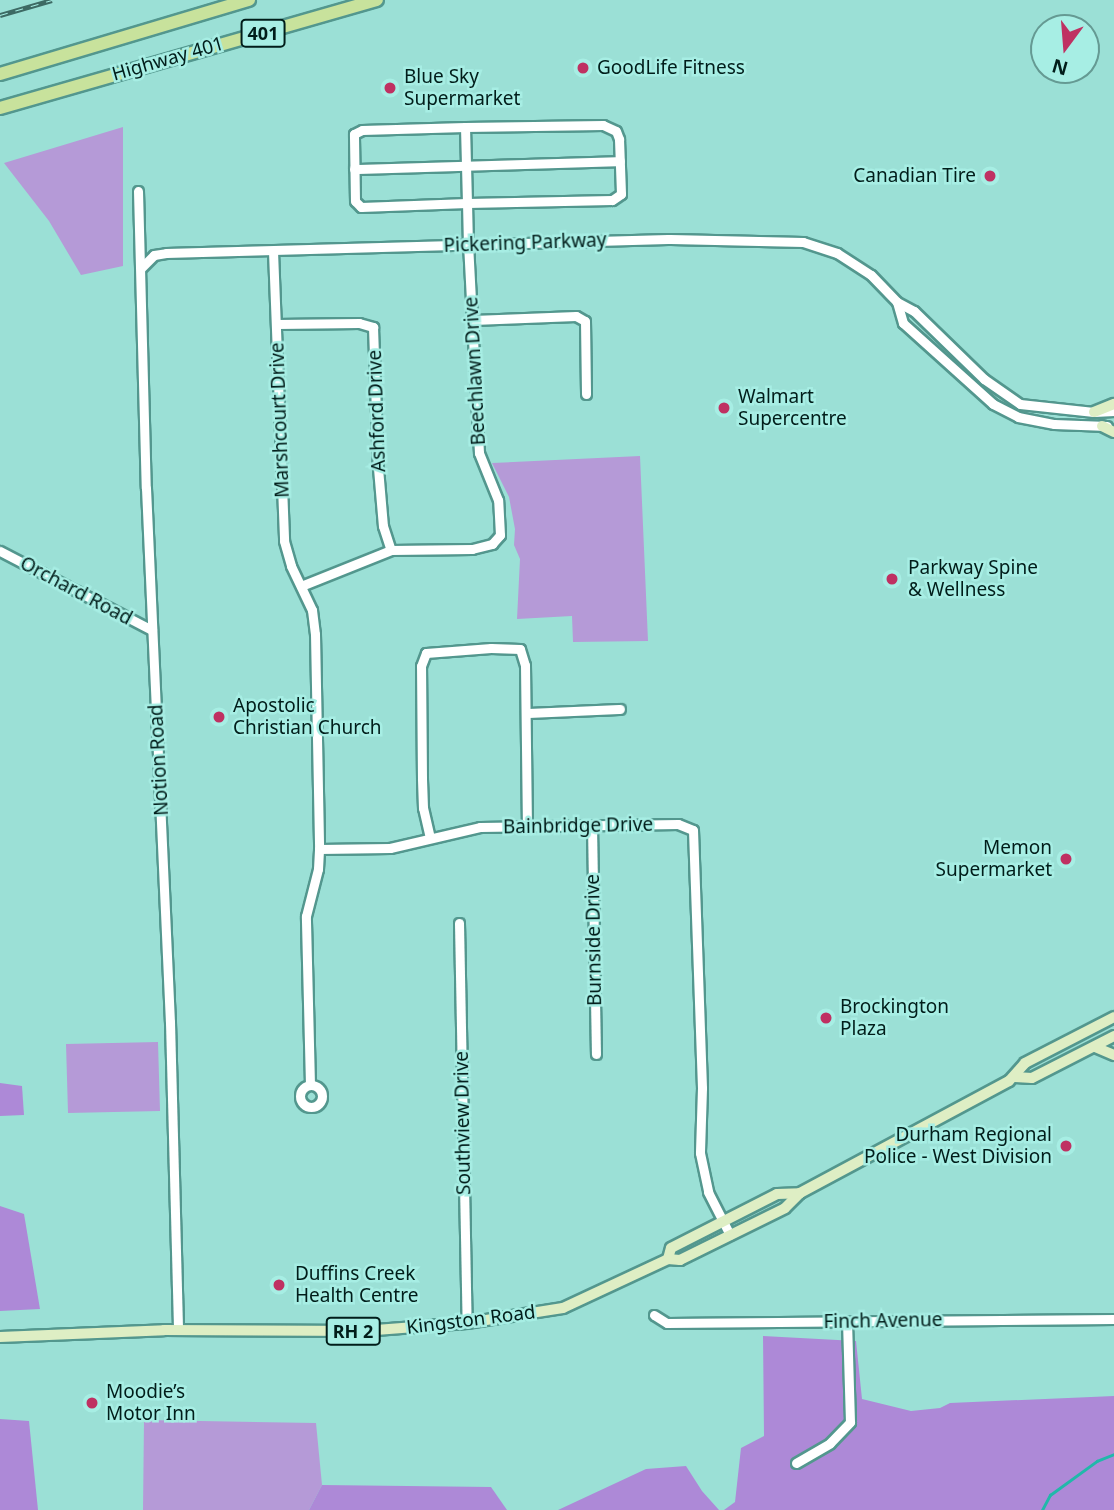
<!DOCTYPE html>
<meta charset="utf-8">
<style>
body{margin:0}
#map{position:relative;width:1114px;height:1510px;overflow:hidden;background:#9be0d6;font-family:"Noto Sans",sans-serif}
div>[style]{position:absolute}
[style*='--x']{left:calc(var(--x)*1px);top:calc(var(--y)*1px);width:calc(var(--w)*1px);rotate:calc(var(--a)*1deg)}
.green>*{inset:0;background:#b59ad7}
.forest>*{inset:0;background:#ad89d7}
.stream>*{height:2.5px;margin:-1.25px;padding:0 1.25px;transform-origin:1.25px;border-radius:1.25px;background:#21b8aa}
.roads{filter:drop-shadow(2px 0 #53978e) drop-shadow(-2px 0 #53978e) drop-shadow(0 2px #53978e) drop-shadow(0 -2px #53978e)}
.minor>*{height:9px;margin:-4.5px;padding:0 4.5px;transform-origin:4.5px;border-radius:4.5px;background:#fff}
.minor>.ring{margin:-4.5px;padding:0;box-sizing:content-box;background:none;border:9px solid #fff;border-radius:50%}
.major>*{height:10px;margin:-5px;padding:0 5px;transform-origin:5px;border-radius:5px;background:#deeec4}
.highway>*{height:12px;margin:-6px;padding:0 6px;transform-origin:6px;border-radius:6px;background:#c8e29c}
.rail>*{height:5px;margin-top:-2.5px;transform-origin:0;background:repeating-linear-gradient(90deg,#a7eee4 0 8px,#3d6a64 0 16px);box-sizing:border-box;border-block:2px solid #3d6a64}
.dots>*{width:19px;height:19px;translate:-50% -50%;box-sizing:border-box;border:4px solid #a7eee4;border-radius:50%}
span{translate:-50% -50%;white-space:nowrap;text-align:center;line-height:1.15;-webkit-text-stroke:5px #a7eee4;paint-order:stroke}
.shield-label span{padding:2px 5px;background:#a7eee4;border:2px solid;border-radius:5px;-webkit-text-stroke-width:0}
.shield-label{font-size:18px;color:#011d1a;font-weight:700}
.street-label{font-size:19px;color:#011d1a}
.poi-label{font-size:19px;color:#011d1a}
.left{translate:0 -50%;text-align:left}
.right{translate:-100% -50%;text-align:right}
.north{position:absolute;left:1030px;top:14px;width:70px;height:70px;box-sizing:border-box;background:#a7eee4;border:2px solid #659a93;border-radius:50%;rotate:196deg;font-size:19px;font-weight:700;line-height:28px;text-align:center;color:#011d1a}
.north::after{content:'';display:block;margin:auto;width:24px;height:32px;background:#bf3162;clip-path:polygon(50% 0,100% 100%,50% 72%,0 100%)}
</style>
<div id="map">
<div class="green">
<i style="clip-path:polygon(123px 127px,123px 266px,81px 275px,49px 221px,4px 163px)"></i>
<i style="clip-path:polygon(640px 456px,648px 641px,573px 642px,572px 616px,517px 619px,520px 559px,514px 545px,515px 529px,509px 497px,492px 463px)"></i>
<i style="clip-path:polygon(158px 1042px,160px 1111px,68px 1113px,66px 1044px)"></i>
<i style="clip-path:polygon(144px 1420px,316px 1423px,322px 1485px,309px 1510px,143px 1510px)"></i>
</div>
<div class="forest">
<i style="clip-path:polygon(0 1083px,22px 1086px,24px 1115px,0 1116px)"></i>
<i style="clip-path:polygon(0 1206px,24px 1214px,40px 1309px,0 1311px)"></i>
<i style="clip-path:polygon(763px 1336px,856px 1341px,862px 1399px,911px 1411px,940px 1408px,950px 1403px,1114px 1396px,1114px 1510px,724px 1510px,735px 1502px,741px 1448px,764px 1436px)"></i>
<i style="clip-path:polygon(0 1419px,29px 1421px,38px 1510px,0 1510px)"></i>
<i style="clip-path:polygon(686px 1466px,702px 1491px,719px 1510px,558px 1510px,646px 1469px)"></i>
<i style="clip-path:polygon(322px 1485px,491px 1487px,507px 1510px,309px 1510px)"></i>
</div>
<div class="stream">
<i style="--x:1042;--y:1510;--w:17;--a:-62"></i>
<i style="--x:1050;--y:1495;--w:58;--a:-35.9"></i>
<i style="--x:1097;--y:1461;--w:18;--a:-22"></i>
</div>
<div class="roads">
<div class="minor">
<i style="--x:354;--y:169;--w:266;--a:-1.7"></i>
<i style="--x:138;--y:191;--w:297;--a:88.5"></i>
<i style="--x:146;--y:488;--w:535;--a:87.43"></i>
<i style="--x:170;--y:1022;--w:308;--a:88.5"></i>
<i style="--x:273;--y:251;--w:290;--a:87.8"></i>
<i style="--x:284;--y:541;--w:26;--a:74"></i>
<i style="--x:291;--y:566;--w:49;--a:64.5"></i>
<i style="--x:312;--y:610;--w:24;--a:83"></i>
<i style="--x:315;--y:634;--w:215;--a:88.9"></i>
<i style="--x:319;--y:849;--w:71;--a:-0.8"></i>
<i style="--x:390;--y:848;--w:92;--a:-13.1"></i>
<i style="--x:480;--y:827;--w:198;--a:-0.9"></i>
<i style="--x:678;--y:824;--w:16;--a:22"></i>
<i style="--x:693;--y:830;--w:258;--a:88"></i>
<i style="--x:702;--y:1088;--w:65;--a:91.8"></i>
<i style="--x:700;--y:1153;--w:40;--a:78"></i>
<i style="--x:708;--y:1192;--w:48;--a:62.9"></i>
<i style="--x:141;--y:268;--w:18;--a:-45"></i>
<i style="--x:154;--y:255;--w:12;--a:-9"></i>
<i style="--x:166;--y:253;--w:502;--a:-1.6"></i>
<i style="--x:668;--y:239;--w:135;--a:1.3"></i>
<i style="--x:803;--y:242;--w:36;--a:18"></i>
<i style="--x:837;--y:253;--w:40;--a:32.9"></i>
<i style="--x:871;--y:275;--w:37;--a:46"></i>
<i style="--x:897;--y:302;--w:19;--a:28"></i>
<i style="--x:914;--y:311;--w:98;--a:44.2"></i>
<i style="--x:984;--y:379;--w:44;--a:34.8"></i>
<i style="--x:1020;--y:404;--w:74;--a:6.2"></i>
<i style="--x:1094;--y:412;--w:20;--a:-3"></i>
<i style="--x:897;--y:302;--w:22;--a:74"></i>
<i style="--x:903;--y:323;--w:121;--a:42"></i>
<i style="--x:993;--y:404;--w:28;--a:27"></i>
<i style="--x:1018;--y:417;--w:37;--a:11"></i>
<i style="--x:1054;--y:424;--w:53;--a:2.2"></i>
<i style="--x:473;--y:320;--w:103;--a:-2.2"></i>
<i style="--x:576;--y:316;--w:10;--a:29"></i>
<i style="--x:585;--y:321;--w:73;--a:89.2"></i>
<i style="--x:277;--y:324;--w:82;--a:-0.7"></i>
<i style="--x:359;--y:323;--w:15;--a:16"></i>
<i style="--x:373;--y:327;--w:141;--a:88"></i>
<i style="--x:378;--y:468;--w:58;--a:85.1"></i>
<i style="--x:383;--y:526;--w:25;--a:72"></i>
<i style="--x:0;--y:551;--w:171;--a:27.5"></i>
<i style="--x:301;--y:586;--w:97;--a:-21.8"></i>
<i style="--x:391;--y:550;--w:81;--a:-0.7"></i>
<i style="--x:472;--y:549;--w:21;--a:-14"></i>
<i style="--x:492;--y:544;--w:12;--a:-48"></i>
<i style="--x:500;--y:535;--w:35;--a:-93"></i>
<i style="--x:498;--y:500;--w:51;--a:-112"></i>
<i style="--x:479;--y:453;--w:207;--a:-93"></i>
<i style="--x:468;--y:246;--w:43;--a:-91.3"></i>
<i style="--x:467;--y:203;--w:76;--a:-91.5"></i>
<i style="--x:465;--y:127;--w:138;--a:-0.8"></i>
<i style="--x:603;--y:125;--w:14;--a:25"></i>
<i style="--x:616;--y:131;--w:9;--a:69"></i>
<i style="--x:619;--y:139;--w:55;--a:87.9"></i>
<i style="--x:621;--y:194;--w:11;--a:146"></i>
<i style="--x:612;--y:200;--w:145;--a:178.8"></i>
<i style="--x:467;--y:203;--w:106;--a:177.8"></i>
<i style="--x:361;--y:207;--w:8;--a:-135"></i>
<i style="--x:355;--y:201;--w:67;--a:-90.9"></i>
<i style="--x:354;--y:134;--w:9;--a:-27"></i>
<i style="--x:362;--y:130;--w:103;--a:-1.7"></i>
<i style="--x:527;--y:713;--w:93;--a:-2.5"></i>
<i style="--x:592;--y:826;--w:228;--a:89"></i>
<i style="--x:430;--y:838;--w:31;--a:-103"></i>
<i style="--x:423;--y:808;--w:30;--a:-92"></i>
<i style="--x:422;--y:778;--w:112;--a:-90.5"></i>
<i style="--x:421;--y:666;--w:14;--a:-69"></i>
<i style="--x:426;--y:653;--w:65;--a:-4.4"></i>
<i style="--x:491;--y:648;--w:29;--a:2"></i>
<i style="--x:520;--y:649;--w:17;--a:73"></i>
<i style="--x:525;--y:665;--w:161;--a:89.3"></i>
<i style="--x:459;--y:923;--w:400;--a:88.9"></i>
<i style="--x:310;--y:1085;--w:169;--a:-91.4"></i>
<i style="--x:306;--y:916;--w:49;--a:-75.7"></i>
<i style="--x:318;--y:869;--w:20;--a:-87"></i>
<i class="ring" style="left:300px;top:1085px;width:13px;height:13px"></i>
<i style="--x:654;--y:1315;--w:15;--a:32"></i>
<i style="--x:667;--y:1323;--w:447;--a:-0.5"></i>
<i style="--x:796;--y:1463;--w:39;--a:-30"></i>
<i style="--x:830;--y:1443;--w:29;--a:-46"></i>
<i style="--x:850;--y:1422;--w:100;--a:-91.7"></i>
</div>
<div class="major">
<i style="--x:1094;--y:412;--w:22;--a:-22"></i>
<i style="--x:1102;--y:426;--w:13;--a:27"></i>
<i style="--x:1095;--y:1047;--w:21;--a:23"></i>
<i style="--x:1015;--y:1077;--w:17;--a:3"></i>
<i style="--x:1032;--y:1078;--w:92;--a:-27.1"></i>
<i style="--x:668;--y:1259;--w:11;--a:-75"></i>
<i style="--x:671;--y:1248;--w:119;--a:-27"></i>
<i style="--x:777;--y:1194;--w:23;--a:-2"></i>
<i style="--x:0;--y:1337;--w:164;--a:-2.4"></i>
<i style="--x:164;--y:1330;--w:199;--a:0.3"></i>
<i style="--x:363;--y:1331;--w:104;--a:-4.4"></i>
<i style="--x:467;--y:1323;--w:97;--a:-8.9"></i>
<i style="--x:563;--y:1308;--w:116;--a:-25"></i>
<i style="--x:668;--y:1259;--w:12;--a:5"></i>
<i style="--x:680;--y:1260;--w:117;--a:-26.3"></i>
<i style="--x:785;--y:1208;--w:21;--a:-45"></i>
<i style="--x:800;--y:1193;--w:237;--a:-28.2"></i>
<i style="--x:1009;--y:1081;--w:24;--a:-48"></i>
<i style="--x:1025;--y:1063;--w:100;--a:-27.3"></i>
</div>
<div class="highway">
<i style="--x:0;--y:74;--w:260;--a:-16.6"></i>
<i style="--x:0;--y:108;--w:392;--a:-16"></i>
</div>
</div>
<div class="rail">
<i style="--x:0;--y:15;--w:54;--a:-16.1"></i>
</div>
<div class="dots">
<i style="left:583px;top:68px;background:#bf3162"></i>
<i style="left:390px;top:88px;background:#bf3162"></i>
<i style="left:990px;top:176px;background:#bf3162"></i>
<i style="left:724px;top:408px;background:#bf3162"></i>
<i style="left:892px;top:579px;background:#bf3162"></i>
<i style="left:219px;top:717px;background:#bf3162"></i>
<i style="left:1066px;top:859px;background:#bf3162"></i>
<i style="left:826px;top:1018px;background:#bf3162"></i>
<i style="left:1066px;top:1146px;background:#bf3162"></i>
<i style="left:279px;top:1285px;background:#bf3162"></i>
<i style="left:92px;top:1403px;background:#bf3162"></i>
</div>
<div class="shield-label">
<span style="left:263px;top:33px">401</span>
<span style="left:353px;top:1331px">RH 2</span>
</div>
<div class="street-label">
<span style="left:168px;top:59px;rotate:-16deg">Highway 401</span>
<span style="left:525px;top:243px;rotate:-2deg">Pickering Parkway</span>
<span style="left:475px;top:371px;rotate:-93deg">Beechlawn Drive</span>
<span style="left:377px;top:411px;rotate:-92deg">Ashford Drive</span>
<span style="left:280px;top:420px;rotate:-92deg">Marshcourt Drive</span>
<span style="left:76px;top:591px;rotate:28deg">Orchard Road</span>
<span style="left:159px;top:760px;rotate:-93deg">Notion Road</span>
<span style="left:578px;top:826px;rotate:-1deg">Bainbridge Drive</span>
<span style="left:594px;top:940px;rotate:-91deg">Burnside Drive</span>
<span style="left:463px;top:1123px;rotate:-91deg">Southview Drive</span>
<span style="left:471px;top:1320px;rotate:-7deg">Kingston Road</span>
<span style="left:883px;top:1321px;rotate:-1deg">Finch Avenue</span>
</div>
<div class="poi-label">
<span class="left" style="left:597px;top:68px">GoodLife Fitness</span>
<span class="left" style="left:404px;top:88px">Blue Sky<br>Supermarket</span>
<span class="right" style="left:976px;top:176px">Canadian Tire</span>
<span class="left" style="left:738px;top:408px">Walmart<br>Supercentre</span>
<span class="left" style="left:908px;top:579px">Parkway Spine<br>&amp; Wellness</span>
<span class="left" style="left:233px;top:717px">Apostolic<br>Christian Church</span>
<span class="right" style="left:1052px;top:859px">Memon<br>Supermarket</span>
<span class="left" style="left:840px;top:1018px">Brockington<br>Plaza</span>
<span class="right" style="left:1052px;top:1146px">Durham Regional<br>Police - West Division</span>
<span class="left" style="left:295px;top:1285px">Duffins Creek<br>Health Centre</span>
<span class="left" style="left:106px;top:1403px">Moodie’s<br>Motor Inn</span>
</div>
<div class="north">N</div>
</div>
